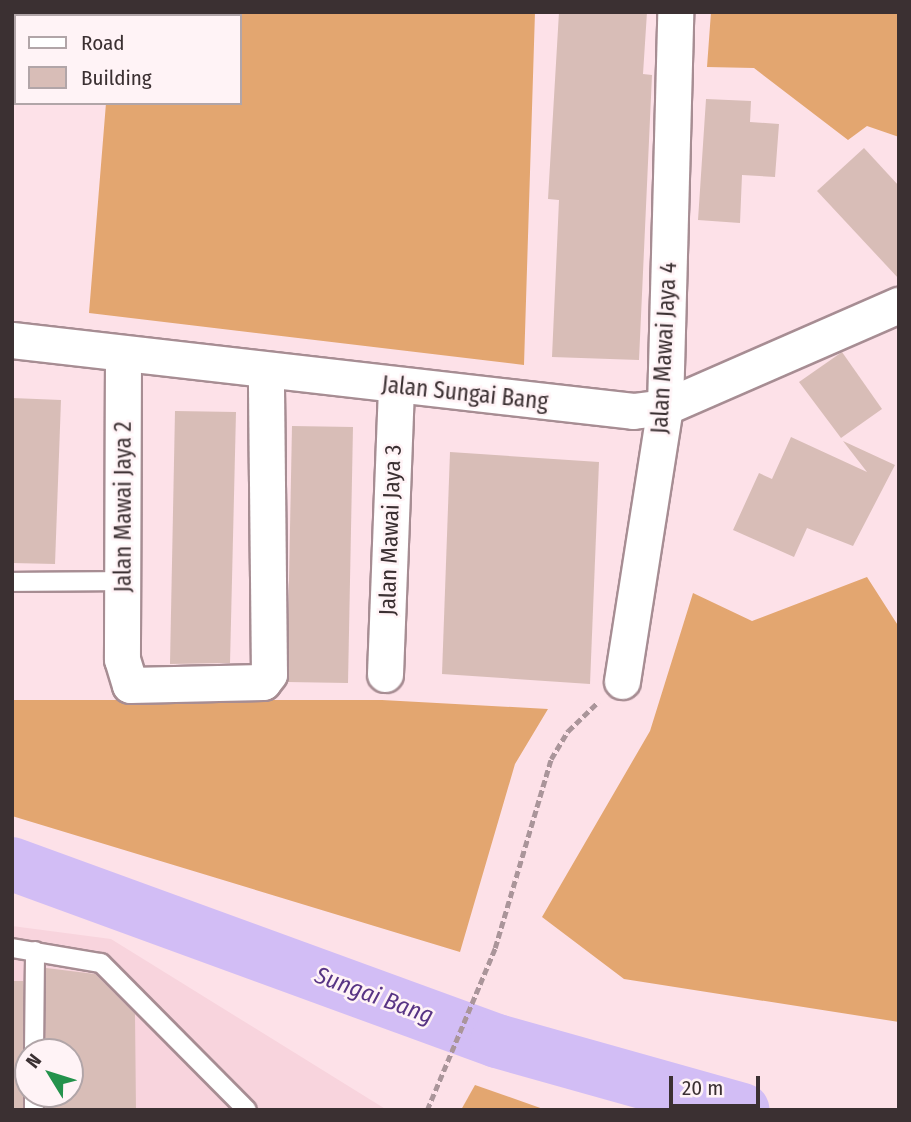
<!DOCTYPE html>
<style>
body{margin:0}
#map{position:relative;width:911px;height:1122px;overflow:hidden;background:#fde1e8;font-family:"Fira Sans Condensed",sans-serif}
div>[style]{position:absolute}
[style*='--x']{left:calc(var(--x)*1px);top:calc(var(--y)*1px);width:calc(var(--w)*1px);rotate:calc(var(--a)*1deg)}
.built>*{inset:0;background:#f8d4dd}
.forest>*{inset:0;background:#e3a670}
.river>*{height:54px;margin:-27px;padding:0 27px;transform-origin:27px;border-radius:27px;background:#d2bdf5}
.building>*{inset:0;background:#d8bdb7}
.path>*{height:4.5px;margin-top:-2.25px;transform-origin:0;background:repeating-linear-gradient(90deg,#aa959a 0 7px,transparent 0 10.5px)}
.roads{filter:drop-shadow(2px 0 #a78d93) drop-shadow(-2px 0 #a78d93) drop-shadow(0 2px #a78d93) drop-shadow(0 -2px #a78d93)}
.lane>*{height:18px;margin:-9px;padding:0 9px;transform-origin:9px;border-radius:9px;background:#fff}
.street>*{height:35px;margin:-17.5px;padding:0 17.5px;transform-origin:17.5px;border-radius:17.5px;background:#fff}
span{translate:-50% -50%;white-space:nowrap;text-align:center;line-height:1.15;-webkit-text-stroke:5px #fff3f6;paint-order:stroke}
.street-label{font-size:23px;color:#3b3032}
.water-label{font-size:24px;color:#583484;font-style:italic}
.frame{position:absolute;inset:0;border:14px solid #3b3032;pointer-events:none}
.legend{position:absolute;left:14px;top:14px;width:228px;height:91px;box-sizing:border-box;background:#fff3f6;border:2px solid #b1a5a8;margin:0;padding:9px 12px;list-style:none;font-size:21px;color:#3b3032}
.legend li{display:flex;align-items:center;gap:14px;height:35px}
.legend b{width:35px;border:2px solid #b1a5a8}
.north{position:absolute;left:14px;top:1038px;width:70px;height:70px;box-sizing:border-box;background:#fff3f6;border:2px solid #b1a5a8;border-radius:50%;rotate:308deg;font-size:19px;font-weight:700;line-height:28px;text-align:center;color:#3b3032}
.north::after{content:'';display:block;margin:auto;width:24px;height:32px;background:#24924c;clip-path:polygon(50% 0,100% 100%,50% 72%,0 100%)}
.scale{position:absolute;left:669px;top:1076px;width:91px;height:32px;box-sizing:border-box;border:4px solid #3b3032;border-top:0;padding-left:9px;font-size:21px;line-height:24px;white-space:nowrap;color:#3b3032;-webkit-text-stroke:5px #fff3f6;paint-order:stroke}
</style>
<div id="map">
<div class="built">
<i style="clip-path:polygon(evenodd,12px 926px,111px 939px,387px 1110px,12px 1110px,12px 926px,28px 1052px,70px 1052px,70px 1094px,28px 1094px,28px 1052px)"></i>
</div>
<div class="forest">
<i style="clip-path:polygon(113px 12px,535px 12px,524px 365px,89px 313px,106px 103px,240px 103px,240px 16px)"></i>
<i style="clip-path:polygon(711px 12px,899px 12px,899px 137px,867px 126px,848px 140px,754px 68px,707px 67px)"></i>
<i style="clip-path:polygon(867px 577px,899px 627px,899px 1022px,624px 979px,542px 917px,650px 731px,693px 593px,752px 621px)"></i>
<i style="clip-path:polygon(12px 700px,382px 700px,548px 709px,515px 764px,460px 952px,12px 816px)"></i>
<i style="clip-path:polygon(475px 1085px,546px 1110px,461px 1110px)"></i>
</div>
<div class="river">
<i style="--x:12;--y:864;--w:516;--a:20.05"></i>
<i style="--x:497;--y:1041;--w:255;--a:15.7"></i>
</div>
<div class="building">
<i style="clip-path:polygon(559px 12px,647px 12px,643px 74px,652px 75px,639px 360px,552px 357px,559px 200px,548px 199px)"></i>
<i style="clip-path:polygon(706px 99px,751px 101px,750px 122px,779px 124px,775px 177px,742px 175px,740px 223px,698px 220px)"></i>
<i style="clip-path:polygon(864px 148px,899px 186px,899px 279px,817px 191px)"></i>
<i style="clip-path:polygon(842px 352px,882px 409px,841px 438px,799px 382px)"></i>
<i style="clip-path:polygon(12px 398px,61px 400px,55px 564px,12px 563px)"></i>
<i style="clip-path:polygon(175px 411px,236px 412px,230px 663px,170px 664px)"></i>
<i style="clip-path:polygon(292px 426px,353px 427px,348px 683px,287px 682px)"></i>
<i style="clip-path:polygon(791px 437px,867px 472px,843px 441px,895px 465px,853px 546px,807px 528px,794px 557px,733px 530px,759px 473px,772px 479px)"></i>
<i style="clip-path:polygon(450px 452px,599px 462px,590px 684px,442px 674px)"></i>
<i style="clip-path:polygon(46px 968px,95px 974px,135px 1014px,136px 1110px,45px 1110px,45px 1094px,70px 1094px,70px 1052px,45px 1052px)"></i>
<i style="clip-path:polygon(12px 981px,23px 981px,28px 1084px,23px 1110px,12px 1110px)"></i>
</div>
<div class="path">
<i style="--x:427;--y:1110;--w:176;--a:-67.2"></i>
<i style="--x:495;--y:948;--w:197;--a:-73.5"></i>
<i style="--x:551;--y:759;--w:33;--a:-59"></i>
<i style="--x:568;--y:731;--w:42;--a:-44"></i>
</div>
<div class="roads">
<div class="lane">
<i style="--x:12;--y:582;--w:111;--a:-0.5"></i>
<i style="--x:12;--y:948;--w:90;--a:9.6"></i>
<i style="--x:101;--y:963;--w:207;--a:45.2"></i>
<i style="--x:34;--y:1052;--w:101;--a:-89.4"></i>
<i style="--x:34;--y:1110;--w:16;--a:-90"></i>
</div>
<div class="street">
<i style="--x:12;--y:340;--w:625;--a:6.52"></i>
<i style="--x:633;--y:411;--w:32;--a:-7"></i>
<i style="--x:665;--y:407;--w:255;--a:-23.6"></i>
<i style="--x:123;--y:356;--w:303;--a:90.2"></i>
<i style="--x:122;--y:659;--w:27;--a:73"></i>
<i style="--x:130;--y:685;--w:133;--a:-1.3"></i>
<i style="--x:263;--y:682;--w:10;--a:-53"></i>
<i style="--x:269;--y:674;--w:302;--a:-90.6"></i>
<i style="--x:385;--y:674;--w:288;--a:-87.8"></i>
<i style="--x:622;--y:681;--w:277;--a:-81.1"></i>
<i style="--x:665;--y:407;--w:395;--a:-88.5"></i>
</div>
</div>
<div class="street-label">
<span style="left:664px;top:348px;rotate:-87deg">Jalan Mawai Jaya 4</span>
<span style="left:465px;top:393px;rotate:6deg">Jalan Sungai Bang</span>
<span style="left:123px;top:507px;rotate:-90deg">Jalan Mawai Jaya 2</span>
<span style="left:390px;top:530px;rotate:-88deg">Jalan Mawai Jaya 3</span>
</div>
<div class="water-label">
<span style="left:374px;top:996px;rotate:20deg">Sungai Bang</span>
</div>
<div class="frame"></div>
<ul class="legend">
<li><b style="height:9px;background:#fff"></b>Road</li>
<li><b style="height:19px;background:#d8bdb7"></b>Building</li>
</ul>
<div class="north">N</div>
<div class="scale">20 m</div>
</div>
